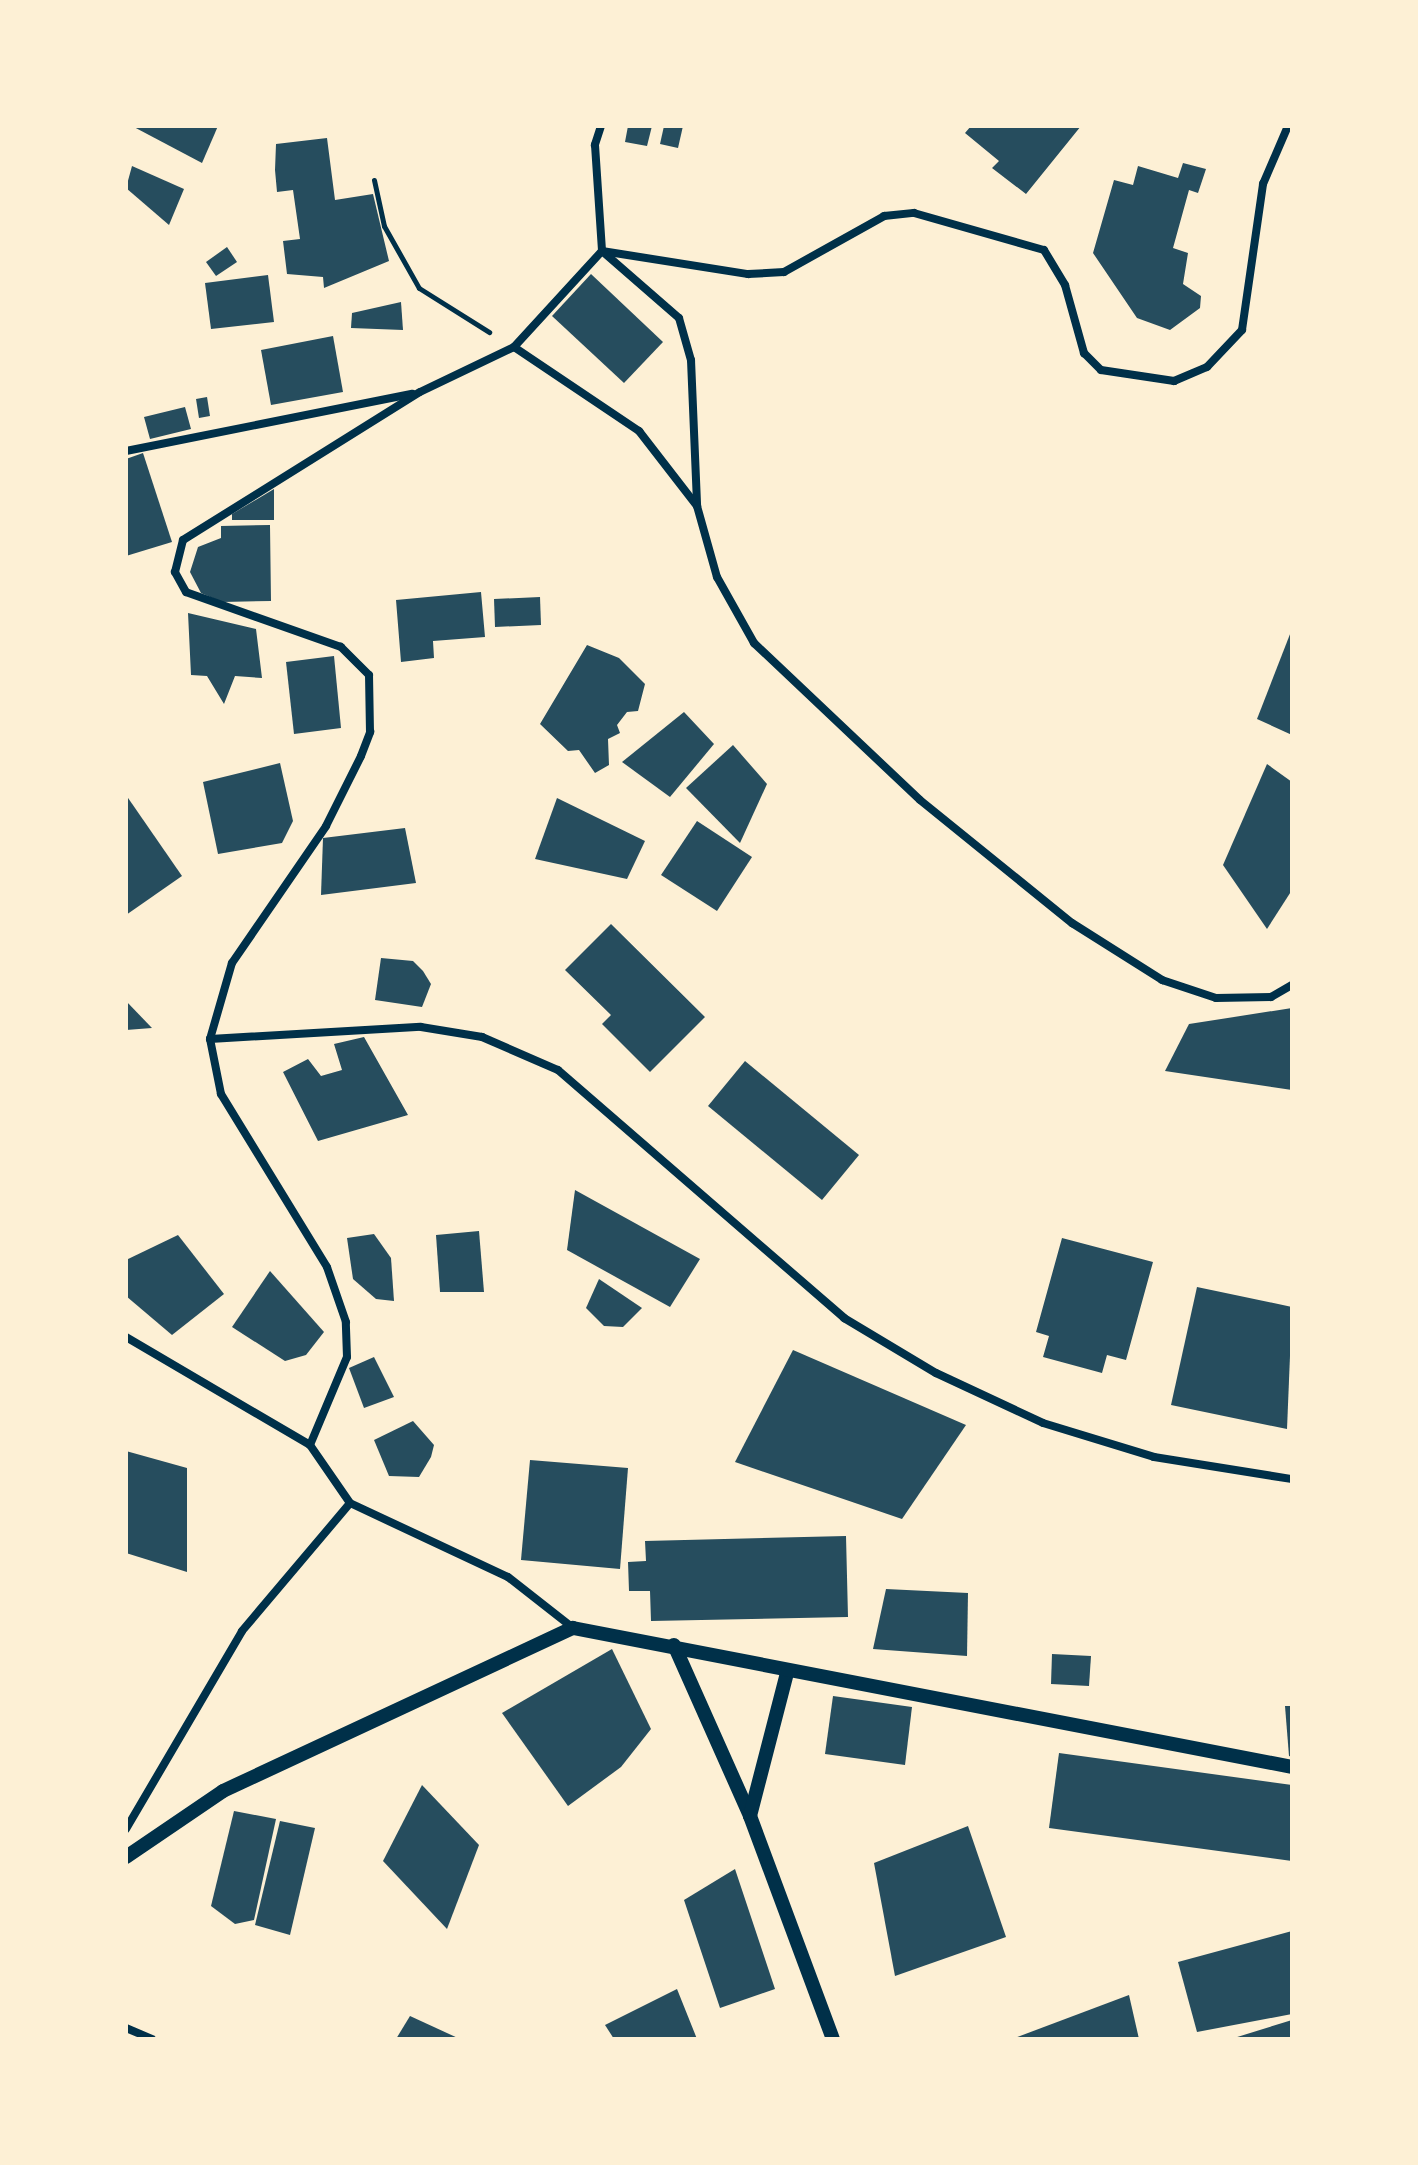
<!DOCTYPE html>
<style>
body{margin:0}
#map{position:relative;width:1418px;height:2165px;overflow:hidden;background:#fdf0d5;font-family:Ubuntu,sans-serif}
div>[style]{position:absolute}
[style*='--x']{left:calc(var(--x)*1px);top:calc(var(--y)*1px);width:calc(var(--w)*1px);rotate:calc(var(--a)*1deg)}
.building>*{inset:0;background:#264d5e}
.path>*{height:5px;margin:-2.5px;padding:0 2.5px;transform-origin:2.5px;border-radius:2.5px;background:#003049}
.minor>*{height:8px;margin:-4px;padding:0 4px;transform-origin:4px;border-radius:4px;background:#003049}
.tertiary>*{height:14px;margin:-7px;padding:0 7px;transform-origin:7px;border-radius:7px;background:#003049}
span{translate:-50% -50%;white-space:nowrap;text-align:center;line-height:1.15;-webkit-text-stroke:8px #fdf0d5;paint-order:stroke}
.frame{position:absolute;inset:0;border:128px solid #fdf0d5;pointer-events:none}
</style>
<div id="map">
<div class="building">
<i style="clip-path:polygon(132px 126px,218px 126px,202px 163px)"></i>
<i style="clip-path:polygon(628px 126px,652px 126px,647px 146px,625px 142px)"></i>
<i style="clip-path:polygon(664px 126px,683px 126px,678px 148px,660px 144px)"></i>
<i style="clip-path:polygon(971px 126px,1081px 126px,1026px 194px,992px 168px,999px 161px,965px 133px)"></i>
<i style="clip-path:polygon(327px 138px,335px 200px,373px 194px,389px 261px,324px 288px,323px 277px,287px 274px,283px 241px,300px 239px,293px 190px,277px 192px,275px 170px,276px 144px)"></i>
<i style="clip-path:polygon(1183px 163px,1206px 169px,1198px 193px,1189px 190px,1173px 248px,1188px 253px,1183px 284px,1201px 296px,1200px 308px,1170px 330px,1137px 318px,1093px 253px,1114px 180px,1133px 185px,1138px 166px,1178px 178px)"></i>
<i style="clip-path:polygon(132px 166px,184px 189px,169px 225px,126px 188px)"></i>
<i style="clip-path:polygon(227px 247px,237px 262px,216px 276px,206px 262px)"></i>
<i style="clip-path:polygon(591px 274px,663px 342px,624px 383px,552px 316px)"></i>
<i style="clip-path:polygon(268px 275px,274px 322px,211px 329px,205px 283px)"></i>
<i style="clip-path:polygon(401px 302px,403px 330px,351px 328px,352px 313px)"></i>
<i style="clip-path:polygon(333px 336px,343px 392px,271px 405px,261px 350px)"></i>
<i style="clip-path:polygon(207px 397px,210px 416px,199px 418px,196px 399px)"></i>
<i style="clip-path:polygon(185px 407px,191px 429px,150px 439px,144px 417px)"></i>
<i style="clip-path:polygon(143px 453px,172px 542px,126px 556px,126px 459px)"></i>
<i style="clip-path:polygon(274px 489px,274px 520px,232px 520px,232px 514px)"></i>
<i style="clip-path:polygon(270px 525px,271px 601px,222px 602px,201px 593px,190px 572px,198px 547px,221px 538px,221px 526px)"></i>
<i style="clip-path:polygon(481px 592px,485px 637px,433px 641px,434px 658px,401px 662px,396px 600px)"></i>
<i style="clip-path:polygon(540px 597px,541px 625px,495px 627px,494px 599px)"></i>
<i style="clip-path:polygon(188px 613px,256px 629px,262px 678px,235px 676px,224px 704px,207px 676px,191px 675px)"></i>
<i style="clip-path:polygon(1292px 629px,1292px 735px,1257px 719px)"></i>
<i style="clip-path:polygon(587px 645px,619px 658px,645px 684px,638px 711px,627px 712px,617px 725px,620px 733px,608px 739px,609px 765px,595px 773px,579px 750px,568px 751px,540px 724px)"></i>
<i style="clip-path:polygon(334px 656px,341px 728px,294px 734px,286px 662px)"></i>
<i style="clip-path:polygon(684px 712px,714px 744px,670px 797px,622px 762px)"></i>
<i style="clip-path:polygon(733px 745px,767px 784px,740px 843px,686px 788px)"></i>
<i style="clip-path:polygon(280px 763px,293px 821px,282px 843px,218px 854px,203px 782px)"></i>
<i style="clip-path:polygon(1267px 764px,1292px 782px,1292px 890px,1267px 929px,1223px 865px)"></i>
<i style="clip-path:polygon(126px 795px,182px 876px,126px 915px)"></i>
<i style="clip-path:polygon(557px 798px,645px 841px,627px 879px,535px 859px)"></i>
<i style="clip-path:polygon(697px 821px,752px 857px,717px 911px,661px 875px)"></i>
<i style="clip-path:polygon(405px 828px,416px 883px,321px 895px,323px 838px)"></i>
<i style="clip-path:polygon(611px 924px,705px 1017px,650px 1072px,602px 1024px,611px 1015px,565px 970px)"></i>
<i style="clip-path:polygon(381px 958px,413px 961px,423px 971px,431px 984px,422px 1007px,375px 1000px)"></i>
<i style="clip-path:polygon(126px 1001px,152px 1028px,126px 1030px)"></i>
<i style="clip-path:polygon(1292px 1008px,1292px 1090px,1165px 1071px,1189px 1024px)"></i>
<i style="clip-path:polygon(364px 1037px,408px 1115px,318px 1141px,283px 1072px,308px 1059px,321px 1076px,342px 1070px,334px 1044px)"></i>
<i style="clip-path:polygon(745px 1061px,859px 1155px,822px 1200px,708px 1106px)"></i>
<i style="clip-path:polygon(575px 1190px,700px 1259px,670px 1307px,567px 1250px)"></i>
<i style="clip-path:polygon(479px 1231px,484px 1292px,440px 1292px,436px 1235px)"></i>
<i style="clip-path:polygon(374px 1234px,391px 1258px,394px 1301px,376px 1299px,353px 1279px,347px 1238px)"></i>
<i style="clip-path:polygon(178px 1235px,224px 1294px,172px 1335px,126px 1296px,126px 1260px)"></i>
<i style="clip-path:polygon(1062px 1238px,1153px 1262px,1126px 1360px,1107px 1355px,1102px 1373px,1043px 1357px,1049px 1336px,1036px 1332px)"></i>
<i style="clip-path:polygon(270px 1271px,324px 1332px,306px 1355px,285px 1361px,232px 1327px)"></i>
<i style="clip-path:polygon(599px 1279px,642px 1308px,623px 1327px,604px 1326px,586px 1308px)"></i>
<i style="clip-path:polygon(1197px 1287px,1292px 1307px,1287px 1429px,1171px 1405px)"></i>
<i style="clip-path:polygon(793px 1350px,966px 1425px,902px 1519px,735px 1462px)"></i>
<i style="clip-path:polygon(374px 1357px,394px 1397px,364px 1408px,349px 1368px)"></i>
<i style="clip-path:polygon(413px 1421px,434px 1445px,431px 1457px,419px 1477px,389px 1476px,374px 1440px)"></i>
<i style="clip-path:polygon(126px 1451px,187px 1468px,187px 1572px,126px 1553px)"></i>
<i style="clip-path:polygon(530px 1460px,628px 1468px,620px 1569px,521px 1560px)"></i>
<i style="clip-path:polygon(846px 1536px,848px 1617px,651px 1621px,650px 1591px,629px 1591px,628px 1562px,646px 1561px,645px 1541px)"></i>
<i style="clip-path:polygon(886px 1589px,968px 1593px,967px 1656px,873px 1649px)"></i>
<i style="clip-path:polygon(612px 1649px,651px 1729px,621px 1767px,568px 1806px,502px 1713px)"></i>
<i style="clip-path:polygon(1052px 1654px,1091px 1656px,1089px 1686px,1051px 1684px)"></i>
<i style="clip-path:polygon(833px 1696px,912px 1707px,905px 1765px,825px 1754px)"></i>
<i style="clip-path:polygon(1285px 1706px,1292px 1706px,1292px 1757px,1289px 1756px)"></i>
<i style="clip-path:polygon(1059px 1753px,1292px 1785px,1292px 1861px,1049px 1828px)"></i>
<i style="clip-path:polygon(422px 1785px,479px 1845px,447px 1929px,383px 1861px)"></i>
<i style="clip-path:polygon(234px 1811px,276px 1819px,254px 1920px,235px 1924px,211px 1906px)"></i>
<i style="clip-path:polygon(280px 1821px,315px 1828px,290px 1935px,255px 1925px)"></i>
<i style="clip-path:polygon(968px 1826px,1006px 1937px,895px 1976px,874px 1863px)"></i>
<i style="clip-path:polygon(735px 1869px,775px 1989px,720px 2008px,684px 1900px)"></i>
<i style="clip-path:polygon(1292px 1931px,1292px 2014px,1197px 2032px,1178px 1962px)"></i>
<i style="clip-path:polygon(677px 1989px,697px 2039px,614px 2039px,605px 2025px)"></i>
<i style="clip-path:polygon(1129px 1995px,1139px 2039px,1012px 2039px)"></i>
<i style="clip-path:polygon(410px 2016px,460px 2039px,396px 2039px)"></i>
<i style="clip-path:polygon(1292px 2020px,1292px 2039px,1234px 2039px,1234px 2038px)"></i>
</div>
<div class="path">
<i style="--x:374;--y:180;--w:47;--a:77.7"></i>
<i style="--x:384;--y:226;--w:71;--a:60.6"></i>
<i style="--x:419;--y:288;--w:83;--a:32.2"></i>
</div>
<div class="minor">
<i style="--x:601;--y:126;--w:20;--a:108"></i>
<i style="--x:595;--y:145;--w:106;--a:86.2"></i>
<i style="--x:602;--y:251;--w:148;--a:9"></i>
<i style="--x:748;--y:274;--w:36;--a:-3"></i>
<i style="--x:784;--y:272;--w:115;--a:-29.2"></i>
<i style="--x:884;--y:216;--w:30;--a:-6"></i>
<i style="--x:914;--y:213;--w:135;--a:15.9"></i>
<i style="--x:1044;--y:250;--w:41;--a:59"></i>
<i style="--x:1065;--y:285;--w:71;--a:74.4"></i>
<i style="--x:1084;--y:353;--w:24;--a:45"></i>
<i style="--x:1101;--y:370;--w:74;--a:8.6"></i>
<i style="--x:1174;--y:381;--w:36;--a:-23"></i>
<i style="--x:1207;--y:367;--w:51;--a:-46.6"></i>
<i style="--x:1242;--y:330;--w:148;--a:-81.8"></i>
<i style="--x:1263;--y:184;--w:63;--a:-66.7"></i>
<i style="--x:514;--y:347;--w:151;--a:33.9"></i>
<i style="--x:639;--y:431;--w:95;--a:52.3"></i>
<i style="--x:697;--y:506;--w:74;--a:74.3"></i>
<i style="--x:717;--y:577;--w:76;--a:60.7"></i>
<i style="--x:754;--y:643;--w:228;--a:43.4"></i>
<i style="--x:920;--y:800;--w:196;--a:39"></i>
<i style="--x:1072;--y:923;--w:107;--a:32.3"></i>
<i style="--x:1162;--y:980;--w:57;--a:18.4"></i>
<i style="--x:1216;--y:998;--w:55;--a:-1"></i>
<i style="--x:1271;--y:997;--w:24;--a:-30"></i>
<i style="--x:126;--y:451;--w:292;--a:-11.3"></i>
<i style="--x:210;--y:1039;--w:211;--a:-3.3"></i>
<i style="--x:421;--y:1027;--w:62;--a:9.3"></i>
<i style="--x:482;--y:1037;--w:83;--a:23.5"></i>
<i style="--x:558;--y:1070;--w:379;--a:40.9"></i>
<i style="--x:844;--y:1318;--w:107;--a:30.9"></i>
<i style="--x:936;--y:1373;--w:118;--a:25"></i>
<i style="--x:1043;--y:1423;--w:116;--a:17"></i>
<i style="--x:1154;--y:1457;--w:140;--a:9.1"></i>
<i style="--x:126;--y:1337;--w:213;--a:30.4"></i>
<i style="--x:310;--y:1445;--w:70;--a:55.4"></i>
<i style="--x:350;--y:1503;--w:174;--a:25.1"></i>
<i style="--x:508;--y:1577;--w:83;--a:38.1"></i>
<i style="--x:310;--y:1445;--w:95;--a:-67.2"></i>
<i style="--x:347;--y:1357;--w:35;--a:-92"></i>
<i style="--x:346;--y:1322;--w:58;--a:-109.1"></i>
<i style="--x:327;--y:1267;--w:203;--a:-121.5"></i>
<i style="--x:221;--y:1094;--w:56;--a:-101.3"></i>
<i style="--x:210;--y:1039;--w:79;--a:-73.9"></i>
<i style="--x:232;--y:963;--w:166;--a:-55.5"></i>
<i style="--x:326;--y:826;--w:78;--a:-63.4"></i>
<i style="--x:361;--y:756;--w:26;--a:-69"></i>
<i style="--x:370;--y:732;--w:57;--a:-91"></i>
<i style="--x:369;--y:675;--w:40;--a:-135"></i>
<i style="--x:341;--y:647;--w:164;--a:-160.5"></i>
<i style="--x:186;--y:592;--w:23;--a:-119"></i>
<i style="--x:175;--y:572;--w:33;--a:-76"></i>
<i style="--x:183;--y:540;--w:279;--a:-32"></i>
<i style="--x:420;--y:392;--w:104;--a:-25.6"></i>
<i style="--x:514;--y:347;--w:130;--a:-47.5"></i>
<i style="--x:602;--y:251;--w:102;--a:41"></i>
<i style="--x:679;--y:318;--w:44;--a:74.1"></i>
<i style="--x:691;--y:360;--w:146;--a:87.6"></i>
<i style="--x:126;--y:1829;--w:229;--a:-59.6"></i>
<i style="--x:242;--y:1631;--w:167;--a:-49.8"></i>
<i style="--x:126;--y:2028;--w:28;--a:23"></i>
</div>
<div class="tertiary">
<i style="--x:674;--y:1645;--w:187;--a:66"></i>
<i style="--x:750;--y:1816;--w:238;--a:69.6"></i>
<i style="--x:750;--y:1816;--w:148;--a:-75.5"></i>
<i style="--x:126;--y:1857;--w:117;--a:-34.2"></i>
<i style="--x:223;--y:1791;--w:386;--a:-25"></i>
<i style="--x:573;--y:1628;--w:732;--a:10.94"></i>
</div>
<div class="frame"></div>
</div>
